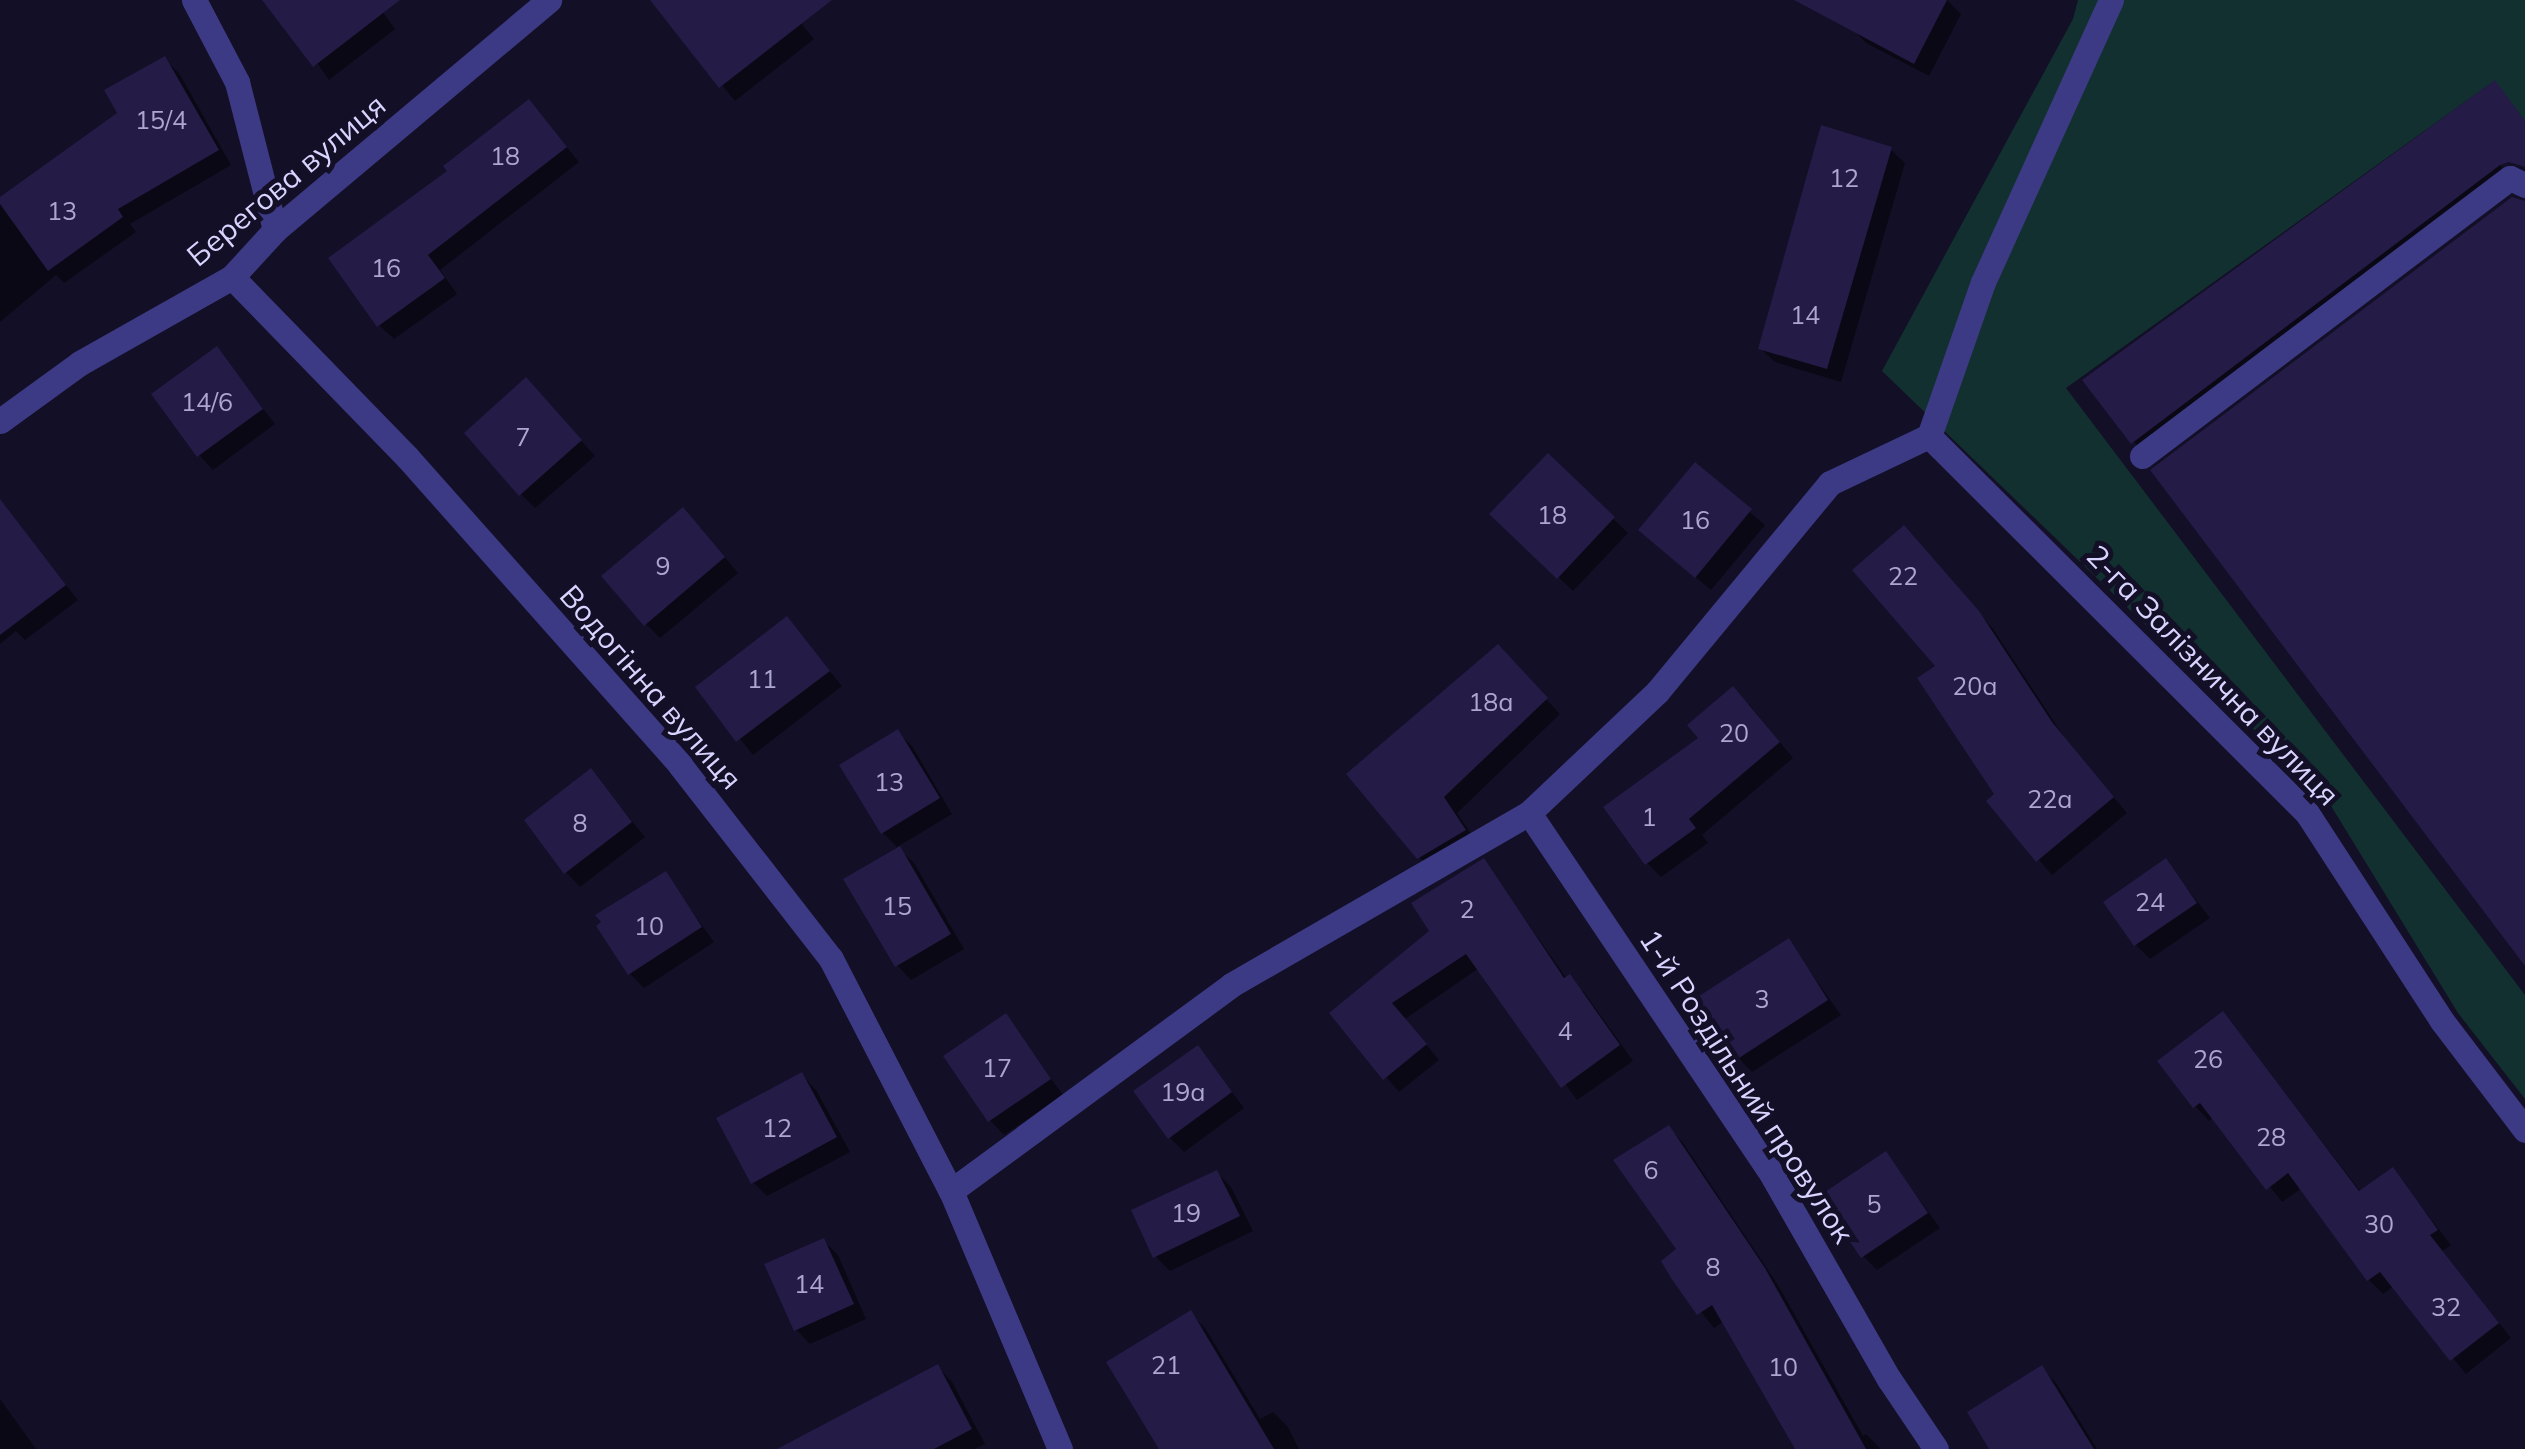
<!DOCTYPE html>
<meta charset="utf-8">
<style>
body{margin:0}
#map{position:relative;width:2525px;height:1449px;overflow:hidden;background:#130f26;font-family:Mulish,sans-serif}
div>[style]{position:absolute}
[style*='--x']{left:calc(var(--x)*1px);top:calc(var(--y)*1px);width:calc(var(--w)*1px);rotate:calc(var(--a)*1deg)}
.green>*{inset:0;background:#12302f}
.shadow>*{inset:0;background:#0007}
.building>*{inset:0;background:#241b47}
.service>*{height:25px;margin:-12.5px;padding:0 12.5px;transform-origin:12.5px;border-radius:12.5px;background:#3d3a85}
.minor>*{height:25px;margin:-12.5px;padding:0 12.5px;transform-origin:12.5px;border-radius:12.5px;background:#3d3a85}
span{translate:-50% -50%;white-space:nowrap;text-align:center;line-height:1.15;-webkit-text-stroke:10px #130f26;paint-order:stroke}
.number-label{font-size:25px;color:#aca6d1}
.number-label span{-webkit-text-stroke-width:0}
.street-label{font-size:30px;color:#d9d4ff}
</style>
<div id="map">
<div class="green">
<i style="clip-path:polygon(2078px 0,2525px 0,2525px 121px,2494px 81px,2066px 388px,2525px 995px,2525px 1099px,2458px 1013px,2328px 801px,1882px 371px,2073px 19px)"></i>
</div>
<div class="shadow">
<i style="clip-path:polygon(273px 0,374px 0,395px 29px,329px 80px)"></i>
<i style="clip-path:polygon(677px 0,827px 0,800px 22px,814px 39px,735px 101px,662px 11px)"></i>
<i style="clip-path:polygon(1866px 0,1947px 0,1961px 14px,1929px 76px,1866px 43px,1852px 28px)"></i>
<i style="clip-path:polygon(164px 59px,179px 73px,231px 165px,130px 224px,136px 232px,64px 283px,56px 275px,0 322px,0 201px,121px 114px)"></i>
<i style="clip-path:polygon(529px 102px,579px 162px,440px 270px,457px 294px,394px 339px,379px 325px,450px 171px)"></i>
<i style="clip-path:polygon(2525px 123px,2525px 145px,2499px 164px,2506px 172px,2140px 449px,2086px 381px)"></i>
<i style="clip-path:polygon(1890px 149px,1905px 163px,1841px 382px,1775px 362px,1760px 348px)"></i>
<i style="clip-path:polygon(217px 350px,275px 424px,213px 470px,199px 455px)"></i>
<i style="clip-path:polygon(540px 395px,595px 456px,535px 508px,521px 494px)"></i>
<i style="clip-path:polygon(1548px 456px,1628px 533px,1573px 591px,1492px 514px)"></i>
<i style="clip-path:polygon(1695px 466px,1765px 525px,1711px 590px,1656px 544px)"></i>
<i style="clip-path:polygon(8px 513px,78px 600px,25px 640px,16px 631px,0 644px,0 519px)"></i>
<i style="clip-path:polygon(697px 524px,738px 573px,660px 638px,646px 624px)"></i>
<i style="clip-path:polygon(1918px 542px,1993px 629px,2066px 740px,2127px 813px,2052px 875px,1989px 801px,1997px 795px,1939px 666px)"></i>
<i style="clip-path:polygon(787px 619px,842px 686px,753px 755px,699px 688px)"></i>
<i style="clip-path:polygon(1498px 648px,1560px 714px,1457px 813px,1479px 846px,1434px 872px,1419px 857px)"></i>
<i style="clip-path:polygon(1748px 703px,1793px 758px,1702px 835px,1708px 843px,1661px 877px,1647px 863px)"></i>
<i style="clip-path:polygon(897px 732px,912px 746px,952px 814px,897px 847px,914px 863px,964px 949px,911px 980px,897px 965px,899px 849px,883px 833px)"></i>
<i style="clip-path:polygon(591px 771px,645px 837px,580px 887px,566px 872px)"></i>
<i style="clip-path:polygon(1484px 861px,1567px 979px,1584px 992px,1633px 1061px,1577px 1100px,1479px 968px,1405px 1019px,1439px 1060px,1399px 1092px,1332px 1013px,1432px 931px)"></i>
<i style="clip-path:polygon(2166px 861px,2210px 918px,2150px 959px,2136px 945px)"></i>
<i style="clip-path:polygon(665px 874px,714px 942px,644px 988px,630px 974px,605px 923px)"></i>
<i style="clip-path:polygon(1788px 941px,1841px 1015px,1752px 1072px,1738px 1058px)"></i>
<i style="clip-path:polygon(2223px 1014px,2361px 1192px,2393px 1170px,2451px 1245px,2442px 1251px,2511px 1338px,2466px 1374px,2394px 1286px,2383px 1294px,2369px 1280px,2302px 1188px,2282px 1202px,2214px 1117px,2209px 1121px,2195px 1106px)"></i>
<i style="clip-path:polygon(1006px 1017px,1063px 1095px,1004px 1135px,990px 1120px)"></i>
<i style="clip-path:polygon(1198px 1048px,1244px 1108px,1184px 1152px,1169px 1137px)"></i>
<i style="clip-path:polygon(802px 1075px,816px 1090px,850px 1152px,767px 1196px,753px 1182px)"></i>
<i style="clip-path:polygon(1669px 1128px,1683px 1143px,1778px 1285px,1863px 1436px,1866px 1434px,1881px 1449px,1798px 1449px,1724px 1321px,1714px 1328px,1673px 1277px,1680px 1250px)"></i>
<i style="clip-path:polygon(1886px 1154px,1940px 1228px,1877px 1270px,1863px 1256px)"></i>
<i style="clip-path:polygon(1217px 1173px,1231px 1187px,1253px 1231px,1170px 1271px,1155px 1256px)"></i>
<i style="clip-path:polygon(823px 1240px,838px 1255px,866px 1319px,810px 1344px,796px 1329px)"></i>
<i style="clip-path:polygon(1190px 1313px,1205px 1328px,1260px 1419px,1273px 1412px,1288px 1427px,1299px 1449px,1162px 1449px)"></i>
<i style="clip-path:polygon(938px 1367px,952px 1382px,985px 1444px,975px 1449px,825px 1449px)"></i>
<i style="clip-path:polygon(2042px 1368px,2056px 1383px,2097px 1449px,1992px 1449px)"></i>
<i style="clip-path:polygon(0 1399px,36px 1449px,0 1449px)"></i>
</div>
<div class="building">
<i style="clip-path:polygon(262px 0,400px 0,313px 67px)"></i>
<i style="clip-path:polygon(650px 0,832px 0,719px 88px)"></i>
<i style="clip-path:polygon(1794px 0,1947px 0,1914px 64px)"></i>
<i style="clip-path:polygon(165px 56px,219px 150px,118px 209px,123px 217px,48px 271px,0 204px,0 197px,117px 113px,104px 90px)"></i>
<i style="clip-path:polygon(2495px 80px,2525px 121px,2525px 167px,2509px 162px,2500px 165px,2131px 444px,2082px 380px)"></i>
<i style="clip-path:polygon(529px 99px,567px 147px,428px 255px,445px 278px,377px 327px,328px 258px,447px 171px,443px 166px)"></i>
<i style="clip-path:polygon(1821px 125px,1892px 147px,1827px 369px,1758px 349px)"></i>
<i style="clip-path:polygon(2512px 197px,2525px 201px,2525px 966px,2150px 470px)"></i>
<i style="clip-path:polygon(217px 346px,263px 409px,197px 457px,151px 394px)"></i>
<i style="clip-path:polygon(526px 377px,582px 440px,519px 496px,464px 433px)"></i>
<i style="clip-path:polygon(1548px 453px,1615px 517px,1557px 579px,1489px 514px)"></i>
<i style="clip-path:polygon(1695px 462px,1752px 509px,1695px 578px,1638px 530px)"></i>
<i style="clip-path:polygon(0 499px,66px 585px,0 635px)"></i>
<i style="clip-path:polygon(683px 507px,725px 557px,644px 626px,601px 576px)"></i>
<i style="clip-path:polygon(1904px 525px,1979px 611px,2052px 722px,2114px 797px,2036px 862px,1986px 801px,1994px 794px,1917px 678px,1935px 666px,1852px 570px)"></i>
<i style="clip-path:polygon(787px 616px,830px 671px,736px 742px,695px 687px)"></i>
<i style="clip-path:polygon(1498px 644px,1548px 698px,1444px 797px,1466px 830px,1417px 859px,1346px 774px)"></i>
<i style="clip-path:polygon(1733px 686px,1780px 742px,1689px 819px,1696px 828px,1645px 865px,1603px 807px,1698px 738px,1687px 725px)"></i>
<i style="clip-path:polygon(898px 729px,940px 798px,881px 834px,839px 765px)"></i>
<i style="clip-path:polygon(591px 768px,632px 822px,564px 874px,524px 820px)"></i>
<i style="clip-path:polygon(900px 846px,951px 934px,895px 967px,843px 879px)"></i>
<i style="clip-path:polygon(1484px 858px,1564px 978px,1570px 974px,1620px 1045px,1561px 1088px,1466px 954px,1392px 1003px,1427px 1044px,1383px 1080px,1329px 1013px,1429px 931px,1411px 903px)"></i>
<i style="clip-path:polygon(2166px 858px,2197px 903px,2134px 946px,2103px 902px)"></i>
<i style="clip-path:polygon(666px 871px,702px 927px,628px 975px,596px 926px,601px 922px,595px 915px)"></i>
<i style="clip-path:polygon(1789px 938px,1828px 1000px,1736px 1060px,1696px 998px)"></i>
<i style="clip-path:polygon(2223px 1011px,2359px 1191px,2393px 1167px,2438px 1230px,2430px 1235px,2499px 1323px,2450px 1361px,2380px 1272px,2367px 1281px,2288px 1173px,2266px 1190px,2200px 1103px,2193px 1108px,2157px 1061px)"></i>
<i style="clip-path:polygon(1006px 1013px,1051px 1079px,988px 1122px,943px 1056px)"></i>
<i style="clip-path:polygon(1198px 1045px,1232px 1092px,1168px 1139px,1133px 1091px)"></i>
<i style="clip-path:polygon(802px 1072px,837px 1137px,751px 1184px,716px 1118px)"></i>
<i style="clip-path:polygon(1669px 1125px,1765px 1268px,1866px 1449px,1795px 1449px,1712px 1305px,1697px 1315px,1671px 1278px,1661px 1261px,1676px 1249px,1613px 1160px)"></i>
<i style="clip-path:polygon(1886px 1151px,1928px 1213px,1861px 1258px,1819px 1196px)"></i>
<i style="clip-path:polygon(1217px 1170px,1240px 1216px,1153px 1258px,1131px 1210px)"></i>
<i style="clip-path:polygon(824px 1238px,854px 1304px,794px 1331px,764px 1264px)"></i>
<i style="clip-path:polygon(1191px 1310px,1274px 1449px,1159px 1449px,1106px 1362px)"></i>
<i style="clip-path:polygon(938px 1364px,972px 1429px,934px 1449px,777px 1449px)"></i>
<i style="clip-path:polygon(2042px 1365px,2094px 1449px,1989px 1449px,1967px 1412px)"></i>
</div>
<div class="service">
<i style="--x:2142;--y:456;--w:461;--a:-37.1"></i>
<i style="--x:2510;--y:178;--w:17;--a:25"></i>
</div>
<div class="minor">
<i style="--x:194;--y:0;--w:93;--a:62.3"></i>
<i style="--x:237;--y:82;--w:153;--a:75.6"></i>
<i style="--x:2111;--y:0;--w:310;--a:114.4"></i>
<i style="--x:1983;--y:282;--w:163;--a:109.3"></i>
<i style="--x:1929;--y:436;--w:534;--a:44.92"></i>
<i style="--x:2307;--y:813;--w:248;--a:57"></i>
<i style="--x:2442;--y:1021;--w:137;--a:52.7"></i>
<i style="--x:232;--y:277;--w:251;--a:45.8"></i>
<i style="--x:407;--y:457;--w:412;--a:48.4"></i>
<i style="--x:680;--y:765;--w:246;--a:52.1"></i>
<i style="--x:831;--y:959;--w:261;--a:62.7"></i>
<i style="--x:951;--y:1191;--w:280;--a:67.1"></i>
<i style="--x:0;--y:421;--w:99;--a:-35.9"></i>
<i style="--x:80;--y:363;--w:175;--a:-29.5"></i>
<i style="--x:232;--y:277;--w:64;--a:-47.5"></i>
<i style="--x:275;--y:230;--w:358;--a:-40"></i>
<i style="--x:1529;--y:813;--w:428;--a:56.1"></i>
<i style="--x:1768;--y:1168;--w:243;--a:60.2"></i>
<i style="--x:1889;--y:1379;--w:84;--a:56.1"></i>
<i style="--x:951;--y:1191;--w:348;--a:-36.3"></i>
<i style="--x:1231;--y:985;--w:344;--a:-30"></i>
<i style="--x:1529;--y:813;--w:176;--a:-43.4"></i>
<i style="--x:1657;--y:692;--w:271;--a:-50.4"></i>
<i style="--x:1830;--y:483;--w:110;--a:-25.4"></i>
</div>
<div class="number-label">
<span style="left:161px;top:120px">15/4</span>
<span style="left:505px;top:156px">18</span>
<span style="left:1844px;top:178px">12</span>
<span style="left:62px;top:211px">13</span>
<span style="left:386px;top:268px">16</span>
<span style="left:1805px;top:315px">14</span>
<span style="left:207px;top:402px">14/6</span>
<span style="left:523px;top:437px">7</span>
<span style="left:1552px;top:515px">18</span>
<span style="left:1695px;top:520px">16</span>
<span style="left:663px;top:566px">9</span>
<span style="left:1903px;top:576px">22</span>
<span style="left:762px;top:679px">11</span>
<span style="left:1975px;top:686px">20а</span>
<span style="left:1491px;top:702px">18а</span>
<span style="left:1734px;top:733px">20</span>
<span style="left:889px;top:782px">13</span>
<span style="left:2050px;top:799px">22а</span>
<span style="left:1649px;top:817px">1</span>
<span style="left:580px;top:823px">8</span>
<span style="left:2150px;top:902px">24</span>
<span style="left:897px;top:906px">15</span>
<span style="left:1467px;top:909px">2</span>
<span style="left:649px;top:926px">10</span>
<span style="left:1762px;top:999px">3</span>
<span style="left:1565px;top:1031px">4</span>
<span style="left:2208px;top:1059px">26</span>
<span style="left:997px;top:1068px">17</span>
<span style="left:1183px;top:1092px">19а</span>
<span style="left:777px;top:1128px">12</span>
<span style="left:2271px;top:1137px">28</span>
<span style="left:1651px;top:1170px">6</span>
<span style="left:1874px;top:1204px">5</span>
<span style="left:1186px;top:1213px">19</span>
<span style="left:2379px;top:1224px">30</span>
<span style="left:1713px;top:1267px">8</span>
<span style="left:809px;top:1284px">14</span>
<span style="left:2446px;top:1307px">32</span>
<span style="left:1166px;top:1365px">21</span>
<span style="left:1783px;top:1367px">10</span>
</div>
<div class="street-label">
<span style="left:286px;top:180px;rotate:-40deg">Берегова вулиця</span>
<span style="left:2213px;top:675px;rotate:46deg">2-га Залізнична вулиця</span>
<span style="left:651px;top:687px;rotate:49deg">Водогінна вулиця</span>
<span style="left:1747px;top:1086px;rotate:57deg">1-й Роздільний провулок</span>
</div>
</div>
